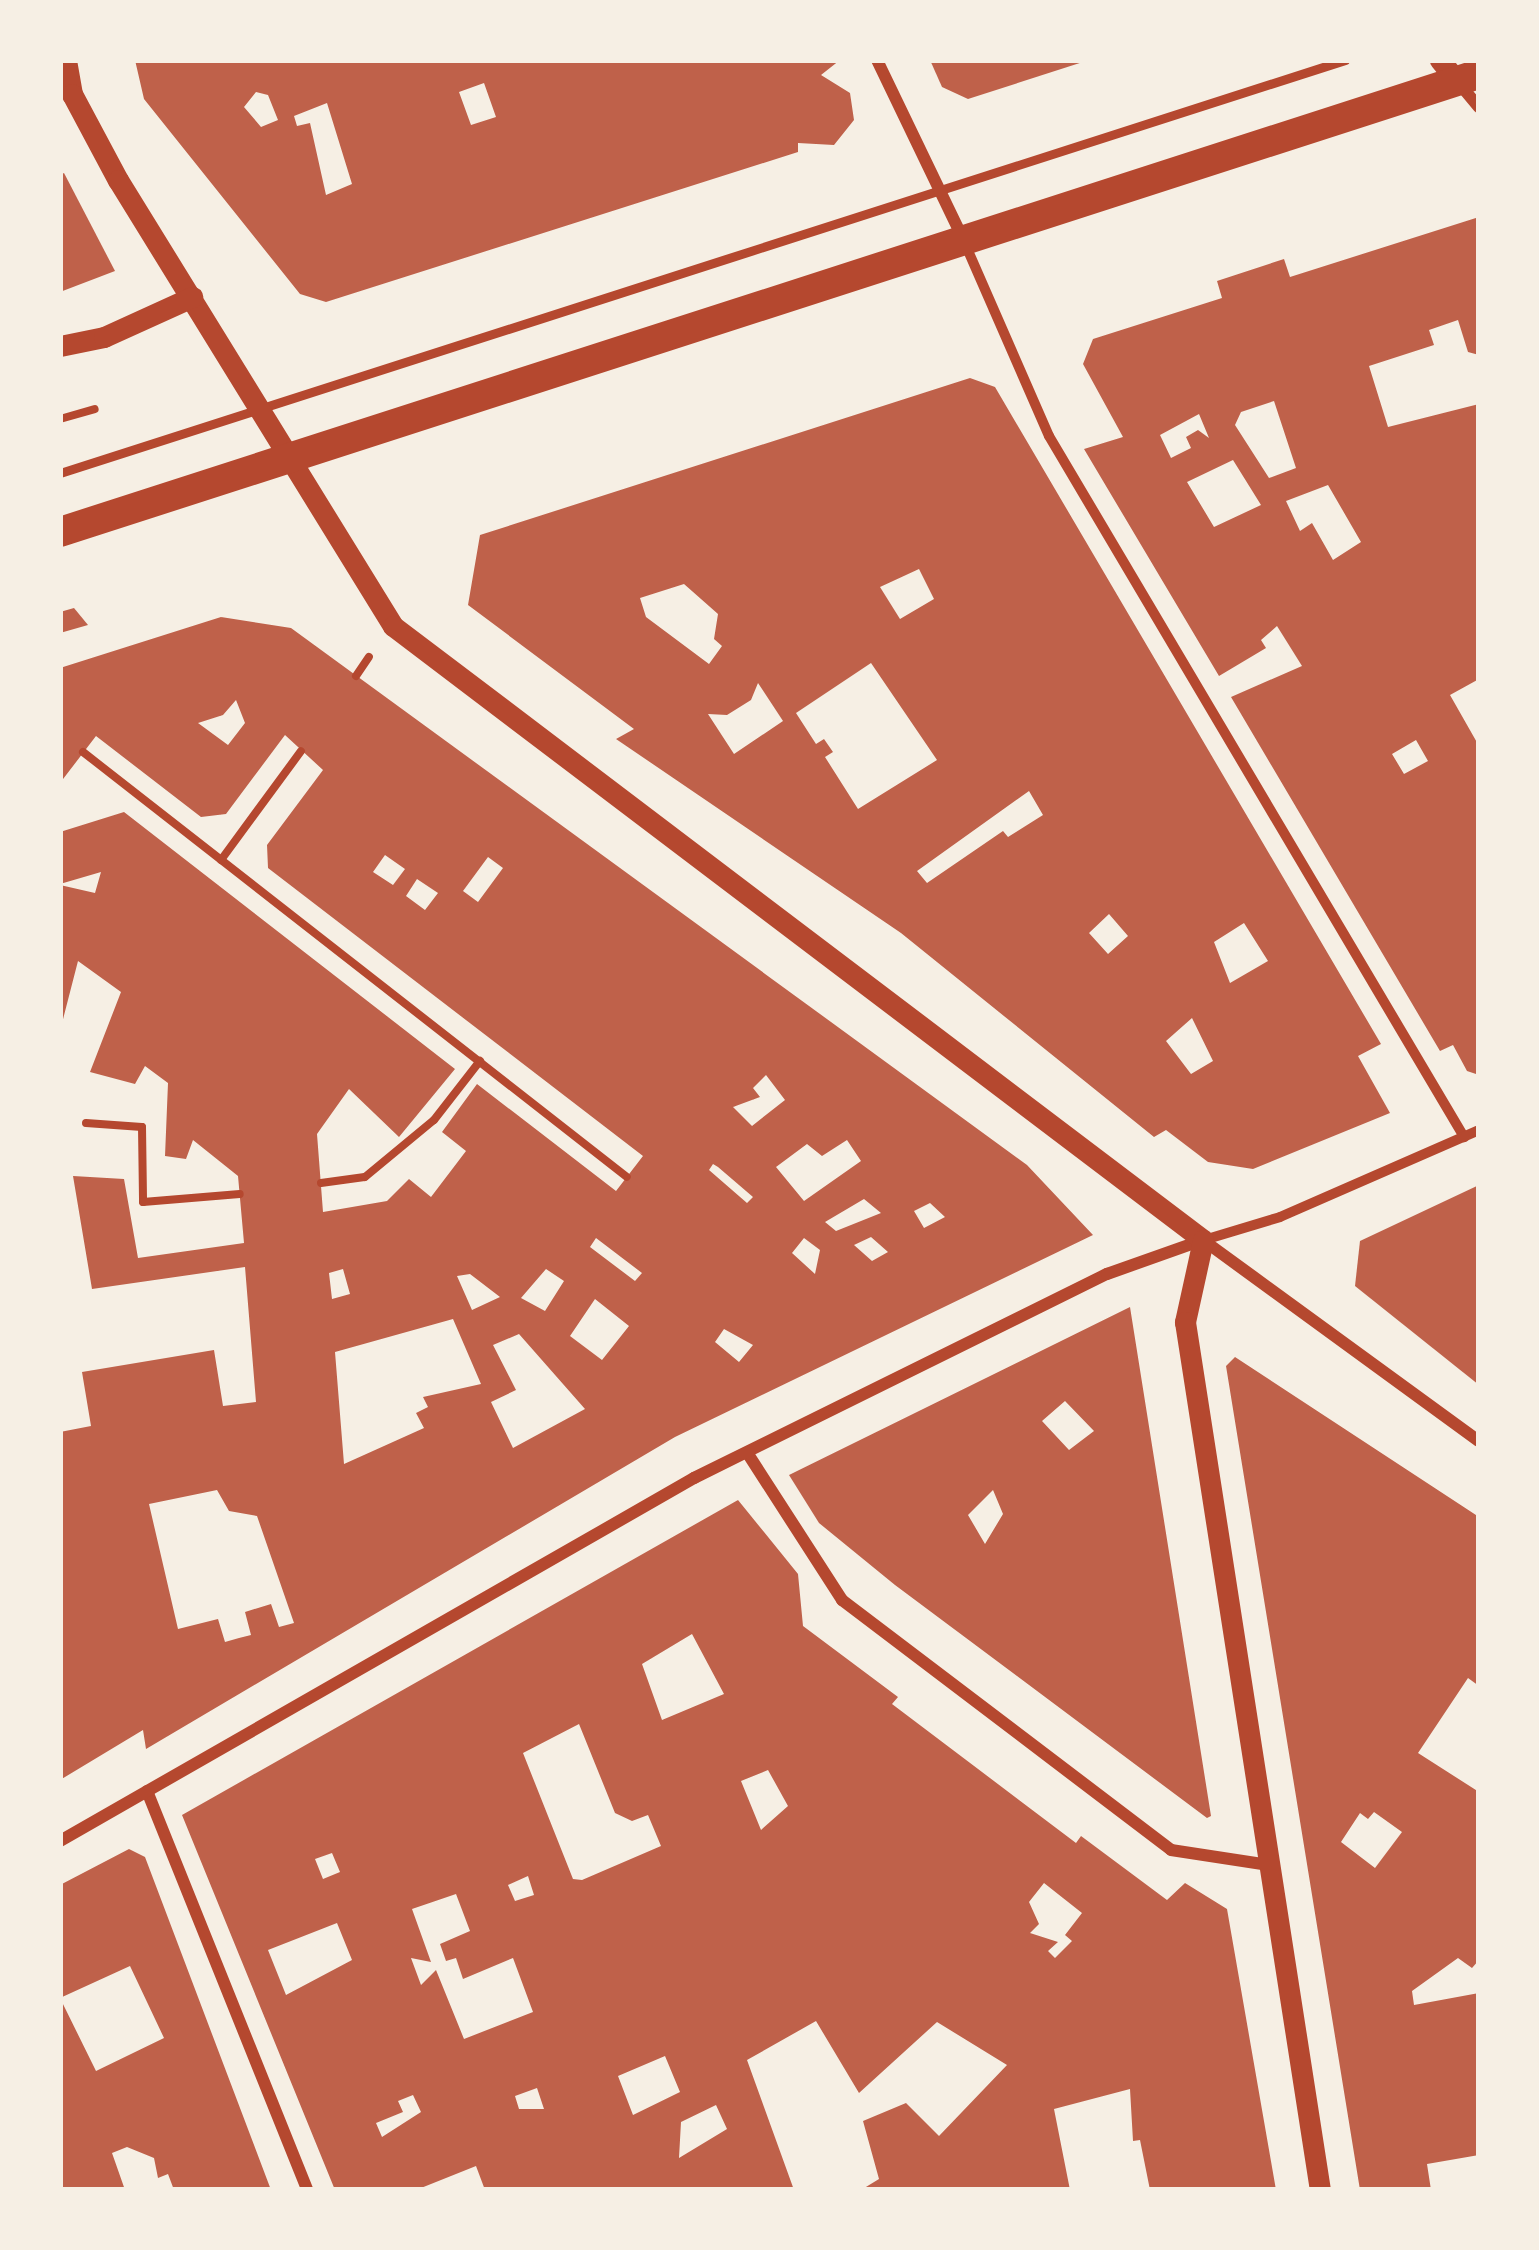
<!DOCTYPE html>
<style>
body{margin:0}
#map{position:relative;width:1539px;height:2250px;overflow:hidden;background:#f6efe4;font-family:"Fira Sans",sans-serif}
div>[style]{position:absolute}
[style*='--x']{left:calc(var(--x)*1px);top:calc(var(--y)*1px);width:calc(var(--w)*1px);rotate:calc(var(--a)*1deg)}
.building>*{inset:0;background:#bf614a}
.path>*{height:8px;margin:-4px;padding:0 4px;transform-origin:4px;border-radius:4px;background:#b5482f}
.service>*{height:9px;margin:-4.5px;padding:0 4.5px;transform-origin:4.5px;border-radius:4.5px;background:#b5482f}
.pedestrian>*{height:10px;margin:-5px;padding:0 5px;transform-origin:5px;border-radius:5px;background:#b5482f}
.minor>*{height:12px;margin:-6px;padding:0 6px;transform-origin:6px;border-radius:6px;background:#b5482f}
.tertiary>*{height:21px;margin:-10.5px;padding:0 10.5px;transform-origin:10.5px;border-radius:10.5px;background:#b5482f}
.primary>*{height:30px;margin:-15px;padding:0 15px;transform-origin:15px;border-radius:15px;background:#b5482f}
span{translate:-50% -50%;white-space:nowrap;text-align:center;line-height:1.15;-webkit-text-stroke:9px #f6efe4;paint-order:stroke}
.frame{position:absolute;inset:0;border:63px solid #f6efe4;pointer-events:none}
</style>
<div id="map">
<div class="building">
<i style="clip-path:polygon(evenodd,135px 60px,840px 60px,821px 75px,850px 93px,854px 120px,834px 145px,798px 143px,798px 152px,326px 302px,300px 294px,144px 99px,135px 60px,484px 83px,496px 117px,471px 125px,459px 92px,484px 83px,135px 60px,256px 92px,268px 95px,278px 120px,261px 127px,244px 107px,256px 92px,135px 60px,327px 103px,352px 184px,326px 195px,310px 123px,297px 126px,294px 116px,327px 103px)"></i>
<i style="clip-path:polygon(930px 60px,1085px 60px,1086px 61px,968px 99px,942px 87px)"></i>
<i style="clip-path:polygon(64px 173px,115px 271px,60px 292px,60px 175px)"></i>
<i style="clip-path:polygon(evenodd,1479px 217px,1479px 355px,1468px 352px,1458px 320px,1429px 330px,1434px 345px,1369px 366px,1388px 427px,1479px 404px,1479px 679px,1450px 695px,1479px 746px,1479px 1075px,1467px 1071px,1453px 1045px,1440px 1051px,1231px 697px,1302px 666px,1277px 626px,1261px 640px,1266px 648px,1219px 676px,1084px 449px,1123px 437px,1083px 364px,1093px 339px,1222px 298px,1217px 281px,1284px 259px,1290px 277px,1479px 217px,1274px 401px,1296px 468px,1269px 478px,1235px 425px,1241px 412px,1274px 401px,1479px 217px,1199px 414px,1209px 438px,1198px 430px,1186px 437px,1191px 448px,1171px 458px,1160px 435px,1199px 414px,1479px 217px,1233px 460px,1261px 505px,1214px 527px,1187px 482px,1233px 460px,1479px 217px,1328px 485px,1361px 542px,1333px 560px,1312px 523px,1300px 531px,1286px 501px,1328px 485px,1479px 217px,1416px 740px,1428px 761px,1404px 774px,1392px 754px,1416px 740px)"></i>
<i style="clip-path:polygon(evenodd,970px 378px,995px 387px,1381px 1044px,1358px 1056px,1390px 1113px,1253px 1169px,1208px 1162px,1166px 1130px,1154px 1137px,901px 933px,616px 739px,634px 729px,468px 605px,480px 535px,970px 378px,919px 569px,934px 599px,900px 619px,880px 587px,919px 569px,970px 378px,684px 584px,718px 614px,714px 639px,722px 646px,709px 664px,646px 617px,640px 598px,684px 584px,970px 378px,871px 663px,937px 760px,858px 809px,825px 757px,833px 752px,824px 739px,816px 744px,796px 713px,871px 663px,970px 378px,758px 683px,783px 721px,734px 754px,708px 714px,727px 715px,751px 700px,758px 683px,970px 378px,1029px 791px,1043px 815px,1008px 837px,1003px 831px,927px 883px,917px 871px,1029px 791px,970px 378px,1109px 914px,1128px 936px,1108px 954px,1089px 933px,1109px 914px,970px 378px,1244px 923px,1268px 961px,1230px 983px,1214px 942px,1244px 923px,970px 378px,1192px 1018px,1213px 1061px,1191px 1074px,1166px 1041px,1192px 1018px)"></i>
<i style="clip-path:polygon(74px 608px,88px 625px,60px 633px,60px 612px)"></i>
<i style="clip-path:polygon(evenodd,221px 617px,291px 628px,1027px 1165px,1093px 1235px,675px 1437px,146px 1749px,143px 1730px,60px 1780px,60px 1432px,91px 1426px,82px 1372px,214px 1350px,223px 1406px,256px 1402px,245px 1267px,92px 1289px,73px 1176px,124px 1179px,138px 1258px,244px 1243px,238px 1176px,193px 1140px,186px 1159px,165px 1156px,168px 1083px,145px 1066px,135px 1084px,90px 1072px,121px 992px,78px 961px,60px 1031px,60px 885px,95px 893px,101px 872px,60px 884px,60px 832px,124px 812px,455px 1069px,399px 1137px,349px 1089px,317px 1134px,323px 1212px,387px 1201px,409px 1179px,431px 1197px,466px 1151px,442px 1132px,477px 1084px,616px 1191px,643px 1156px,268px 868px,267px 845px,323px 770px,285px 735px,226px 814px,201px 817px,96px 736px,60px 783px,60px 668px,221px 617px,236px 700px,245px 723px,228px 745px,198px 723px,223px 715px,236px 700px,221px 617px,385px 855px,405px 869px,393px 885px,373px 872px,385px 855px,221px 617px,488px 857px,503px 868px,478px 902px,463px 891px,488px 857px,221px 617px,417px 879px,438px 893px,425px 910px,406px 896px,417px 879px,221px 617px,766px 1075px,785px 1100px,752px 1126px,733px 1107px,760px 1097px,753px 1088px,766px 1075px,221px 617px,847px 1140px,861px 1161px,804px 1201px,776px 1167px,807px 1144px,822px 1156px,847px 1140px,221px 617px,713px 1164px,718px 1167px,753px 1197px,747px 1203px,709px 1170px,713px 1164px,221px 617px,864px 1199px,881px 1213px,836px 1231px,825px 1222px,864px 1199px,221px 617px,930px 1203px,945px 1217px,924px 1228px,914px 1211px,930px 1203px,221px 617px,871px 1237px,888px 1252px,872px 1261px,854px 1245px,871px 1237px,221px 617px,596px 1238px,642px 1273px,635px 1281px,590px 1247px,596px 1238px,221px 617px,804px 1238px,820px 1250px,815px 1274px,792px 1253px,804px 1238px,221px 617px,343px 1269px,350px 1294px,332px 1299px,329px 1273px,343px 1269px,221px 617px,546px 1269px,564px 1281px,545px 1311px,521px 1298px,546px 1269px,221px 617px,470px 1274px,500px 1297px,472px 1310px,457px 1276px,470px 1274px,221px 617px,595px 1299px,629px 1326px,602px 1360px,570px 1336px,595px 1299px,221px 617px,453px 1319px,481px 1384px,423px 1397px,428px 1407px,416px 1413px,424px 1428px,344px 1464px,335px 1352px,453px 1319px,221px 617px,724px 1329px,753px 1345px,739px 1362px,715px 1342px,724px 1329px,221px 617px,519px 1334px,585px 1409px,513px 1448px,491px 1402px,516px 1390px,493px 1345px,519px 1334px,221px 617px,217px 1490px,229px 1511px,257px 1516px,294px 1623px,279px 1627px,271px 1604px,245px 1612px,251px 1635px,239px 1638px,225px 1642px,218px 1619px,178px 1629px,149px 1504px,217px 1490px)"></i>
<i style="clip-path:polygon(1479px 1185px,1479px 1385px,1355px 1286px,1360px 1241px)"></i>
<i style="clip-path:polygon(evenodd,1130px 1307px,1211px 1816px,1207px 1818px,895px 1585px,819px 1523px,789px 1475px,1130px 1307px,1065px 1401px,1094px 1431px,1069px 1450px,1042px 1421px,1065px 1401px,1130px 1307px,993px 1490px,1003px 1514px,985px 1544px,968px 1515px,993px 1490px)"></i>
<i style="clip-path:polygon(evenodd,1235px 1357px,1479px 1517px,1479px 1686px,1468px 1678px,1418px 1753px,1479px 1792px,1479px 1960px,1472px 1968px,1458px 1958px,1412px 1991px,1414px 2005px,1479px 1993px,1479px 2155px,1427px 2164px,1431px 2190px,1360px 2190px,1226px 1366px,1235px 1357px,1374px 1812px,1402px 1832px,1375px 1868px,1341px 1842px,1360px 1813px,1368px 1819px,1374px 1812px)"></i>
<i style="clip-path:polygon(evenodd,738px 1500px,798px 1574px,803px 1626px,898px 1697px,892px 1704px,1076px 1843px,1081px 1836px,1167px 1900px,1185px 1883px,1227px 1909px,1276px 2190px,1150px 2190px,1140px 2140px,1133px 2141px,1130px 2089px,1054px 2109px,1070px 2190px,861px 2190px,879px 2179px,863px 2121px,906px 2103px,939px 2136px,1007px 2065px,937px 2022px,859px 2093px,816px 2021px,747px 2060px,794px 2190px,485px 2190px,476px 2166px,416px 2190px,335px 2190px,182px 1815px,738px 1500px,692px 1634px,724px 1694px,662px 1720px,642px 1664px,692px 1634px,738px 1500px,579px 1724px,615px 1813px,632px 1821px,648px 1815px,661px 1846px,582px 1880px,573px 1879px,523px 1753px,579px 1724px,738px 1500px,768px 1770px,788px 1806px,761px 1830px,741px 1781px,768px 1770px,738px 1500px,332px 1853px,340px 1872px,323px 1879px,315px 1859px,332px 1853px,738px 1500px,528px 1876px,534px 1895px,515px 1901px,508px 1885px,528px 1876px,738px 1500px,1044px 1883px,1082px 1913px,1065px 1935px,1072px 1941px,1055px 1958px,1048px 1951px,1058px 1942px,1030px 1933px,1039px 1924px,1029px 1902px,1044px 1883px,738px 1500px,456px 1894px,470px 1931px,440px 1944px,446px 1961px,456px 1958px,463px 1979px,513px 1958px,533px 2012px,464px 2039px,436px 1970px,421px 1985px,411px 1958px,431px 1962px,412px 1909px,456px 1894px,738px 1500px,337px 1923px,352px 1960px,286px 1995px,268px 1950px,337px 1923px,738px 1500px,665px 2056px,680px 2092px,633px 2115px,618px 2076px,665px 2056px,738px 1500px,537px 2088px,544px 2109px,519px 2109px,515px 2096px,537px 2088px,738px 1500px,413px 2095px,421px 2112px,382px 2137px,376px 2123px,403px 2112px,398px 2101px,413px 2095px,738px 1500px,716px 2105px,727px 2129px,679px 2158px,681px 2122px,716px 2105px)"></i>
<i style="clip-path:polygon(129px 1849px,145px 1857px,271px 2190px,174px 2190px,168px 2174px,158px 2178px,154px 2158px,127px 2147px,112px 2153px,125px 2190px,60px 2190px,60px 1998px,96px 2071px,164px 2038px,130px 1966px,60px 1998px,60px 1885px)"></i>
</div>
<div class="path">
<i style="--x:60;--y:419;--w:36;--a:-16"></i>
<i style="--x:356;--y:676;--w:23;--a:-56"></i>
<i style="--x:83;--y:752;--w:690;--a:38"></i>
<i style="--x:221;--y:860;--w:135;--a:-53.7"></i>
<i style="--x:86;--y:1123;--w:56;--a:4.1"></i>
<i style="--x:142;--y:1127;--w:75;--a:89.2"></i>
<i style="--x:143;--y:1202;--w:97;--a:-4.7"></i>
<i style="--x:321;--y:1183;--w:44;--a:-7.8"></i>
<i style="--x:365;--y:1177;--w:89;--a:-39.6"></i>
<i style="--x:434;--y:1120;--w:75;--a:-52.1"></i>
</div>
<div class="service">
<i style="--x:60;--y:473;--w:1350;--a:-17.82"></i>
</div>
<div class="pedestrian">
<i style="--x:966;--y:246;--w:207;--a:66.4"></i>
<i style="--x:1049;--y:436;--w:815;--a:59.37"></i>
<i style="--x:1204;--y:1240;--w:79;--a:-16.8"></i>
<i style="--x:1280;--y:1217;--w:217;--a:-23.6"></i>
</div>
<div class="minor">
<i style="--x:877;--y:60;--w:196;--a:64.3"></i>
<i style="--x:1457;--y:81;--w:34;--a:50"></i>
<i style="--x:748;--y:1454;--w:174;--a:57.2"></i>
<i style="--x:842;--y:1600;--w:413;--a:37.2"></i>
<i style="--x:1171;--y:1850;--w:99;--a:8.7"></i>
<i style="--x:147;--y:1791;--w:430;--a:68.1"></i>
<i style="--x:60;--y:1841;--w:731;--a:-29.79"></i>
<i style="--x:694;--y:1478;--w:461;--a:-26.3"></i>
<i style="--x:1107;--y:1274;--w:102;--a:-19.5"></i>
<i style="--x:1203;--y:1240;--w:341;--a:36.1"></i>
</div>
<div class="tertiary">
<i style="--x:66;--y:60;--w:35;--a:80"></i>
<i style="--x:72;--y:94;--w:98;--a:61.9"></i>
<i style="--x:118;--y:180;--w:524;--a:58.34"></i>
<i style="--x:393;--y:626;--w:1016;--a:37.16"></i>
<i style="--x:1203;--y:1240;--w:84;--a:102.4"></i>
<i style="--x:1185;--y:1322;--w:878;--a:81.16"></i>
<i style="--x:1440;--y:60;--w:27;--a:51"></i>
<i style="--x:60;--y:346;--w:45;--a:-11.6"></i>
<i style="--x:104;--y:337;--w:97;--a:-24.4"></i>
</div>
<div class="primary">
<i style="--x:60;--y:532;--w:1491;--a:-17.89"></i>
</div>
<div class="frame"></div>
</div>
